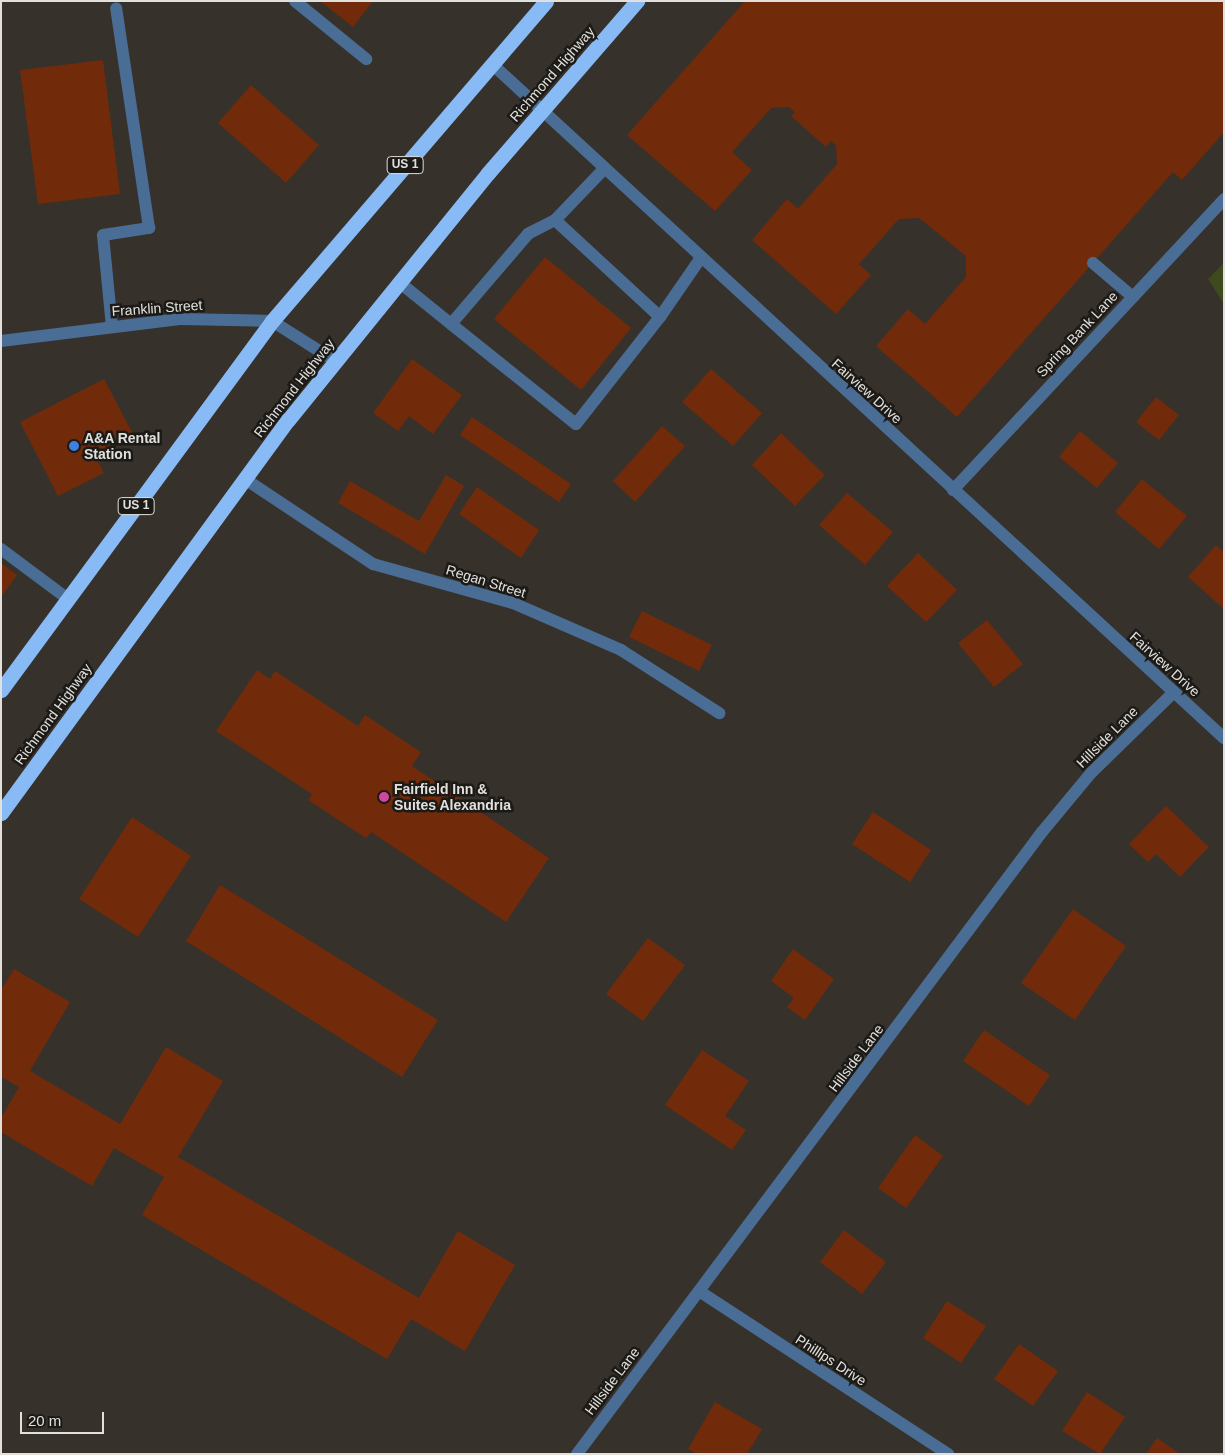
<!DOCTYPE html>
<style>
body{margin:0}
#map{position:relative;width:1225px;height:1455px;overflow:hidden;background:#36322b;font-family:Helvetica,sans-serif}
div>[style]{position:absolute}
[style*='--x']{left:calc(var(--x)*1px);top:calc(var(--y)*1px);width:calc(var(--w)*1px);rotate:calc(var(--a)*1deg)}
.green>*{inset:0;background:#3e4a1b}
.building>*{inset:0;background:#712a0a}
.lane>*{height:12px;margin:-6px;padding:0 6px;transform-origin:6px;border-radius:6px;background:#4a6d95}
.street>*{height:12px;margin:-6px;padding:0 6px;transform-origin:6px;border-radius:6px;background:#4a6d95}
.highway>*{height:15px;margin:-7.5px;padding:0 7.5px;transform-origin:7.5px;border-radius:7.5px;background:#88baf6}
.dots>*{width:14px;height:14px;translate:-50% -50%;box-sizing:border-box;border:2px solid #1c1a17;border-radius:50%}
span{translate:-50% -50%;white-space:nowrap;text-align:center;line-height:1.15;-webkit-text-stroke:5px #1c1a17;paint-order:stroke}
.shield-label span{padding:1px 4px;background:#1c1a17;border:1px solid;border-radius:4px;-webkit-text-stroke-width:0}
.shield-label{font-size:12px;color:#e2e0dc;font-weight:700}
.street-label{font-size:14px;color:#e2e0dc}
.poi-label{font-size:14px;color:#e2e0dc;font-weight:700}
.left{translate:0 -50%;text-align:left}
.frame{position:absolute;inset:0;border:2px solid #e2e0dc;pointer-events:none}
.scale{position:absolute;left:20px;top:1412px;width:84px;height:22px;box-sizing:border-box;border:2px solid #e2e0dc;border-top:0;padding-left:6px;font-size:15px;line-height:18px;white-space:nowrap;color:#e2e0dc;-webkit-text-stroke:4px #1c1a17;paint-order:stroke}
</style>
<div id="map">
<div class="green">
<i style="clip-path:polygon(1224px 263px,1224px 304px,1208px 279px)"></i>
</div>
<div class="building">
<i style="clip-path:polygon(320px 1px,373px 1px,353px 27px)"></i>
<i style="clip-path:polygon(745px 1px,1224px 1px,1224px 132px,1182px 180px,1173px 172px,957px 417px,876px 346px,908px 309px,925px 324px,966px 277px,966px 256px,919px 218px,899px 219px,859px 264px,871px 275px,836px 314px,752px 240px,787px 199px,798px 209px,837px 164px,836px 145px,831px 141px,826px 147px,791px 116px,795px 112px,789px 107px,771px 108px,732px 152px,752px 170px,715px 211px,627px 135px)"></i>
<i style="clip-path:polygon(103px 60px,120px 194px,38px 204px,20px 70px)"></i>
<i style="clip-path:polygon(251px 85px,319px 145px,286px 183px,218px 123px)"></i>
<i style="clip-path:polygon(545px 257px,631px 328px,581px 390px,494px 319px)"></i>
<i style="clip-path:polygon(412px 359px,462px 395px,433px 434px,409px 416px,398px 431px,373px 413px)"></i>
<i style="clip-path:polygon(711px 369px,762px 413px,733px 446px,682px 402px)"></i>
<i style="clip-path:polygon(104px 379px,134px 436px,95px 456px,104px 473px,58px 496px,20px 422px)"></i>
<i style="clip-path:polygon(1156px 397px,1179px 415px,1159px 440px,1136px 422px)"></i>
<i style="clip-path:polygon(472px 417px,571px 484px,559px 502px,460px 435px)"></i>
<i style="clip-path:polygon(662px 426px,685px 446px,635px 502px,613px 481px)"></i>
<i style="clip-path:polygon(1080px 431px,1118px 463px,1097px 488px,1059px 457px)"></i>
<i style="clip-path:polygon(781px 433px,825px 475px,795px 506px,752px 465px)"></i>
<i style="clip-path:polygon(446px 475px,464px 486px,425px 554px,338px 503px,350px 481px,419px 521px)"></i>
<i style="clip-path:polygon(1142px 479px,1187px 516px,1159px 549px,1115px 512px)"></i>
<i style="clip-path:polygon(477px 487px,539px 530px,521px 558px,459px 514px)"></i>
<i style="clip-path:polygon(847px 493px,893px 532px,865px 565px,819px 525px)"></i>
<i style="clip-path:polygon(1216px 545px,1224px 552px,1224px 609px,1188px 577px)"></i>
<i style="clip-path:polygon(918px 553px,957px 590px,926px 622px,887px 586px)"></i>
<i style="clip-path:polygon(1px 563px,17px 575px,1px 597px)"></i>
<i style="clip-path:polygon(642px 611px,712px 645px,699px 671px,629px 637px)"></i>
<i style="clip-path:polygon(987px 620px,1023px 664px,994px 687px,958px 643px)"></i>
<i style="clip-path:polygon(257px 670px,270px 679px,275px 671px,358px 726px,365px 715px,421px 752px,412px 766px,549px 858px,506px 922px,371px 832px,366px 838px,308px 800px,312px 794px,216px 731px)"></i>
<i style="clip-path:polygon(1166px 806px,1209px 847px,1180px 877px,1156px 854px,1148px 862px,1129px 844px)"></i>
<i style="clip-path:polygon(873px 812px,931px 850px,910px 882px,852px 844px)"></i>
<i style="clip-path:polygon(132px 817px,191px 856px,138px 937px,79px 899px)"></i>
<i style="clip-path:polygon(220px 885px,438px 1020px,402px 1077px,186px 941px)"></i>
<i style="clip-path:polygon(1073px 909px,1126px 946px,1075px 1020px,1021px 983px)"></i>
<i style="clip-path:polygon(648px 938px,685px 965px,643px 1021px,606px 994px)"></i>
<i style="clip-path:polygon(793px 949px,834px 979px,805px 1020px,787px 1007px,794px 998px,771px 981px)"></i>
<i style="clip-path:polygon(14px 969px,70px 1002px,30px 1071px,120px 1124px,166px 1047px,223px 1081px,178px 1157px,419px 1298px,458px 1231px,515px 1265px,465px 1351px,411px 1319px,387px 1359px,142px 1215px,164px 1177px,114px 1148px,92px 1186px,1px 1132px,1px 1118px,19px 1087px,1px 1077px,1px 990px)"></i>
<i style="clip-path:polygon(984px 1030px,1050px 1075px,1029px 1106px,963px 1061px)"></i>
<i style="clip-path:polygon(702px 1050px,749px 1081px,725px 1116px,746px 1130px,732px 1150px,665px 1105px)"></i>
<i style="clip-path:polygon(915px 1135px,943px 1156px,906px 1208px,878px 1188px)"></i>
<i style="clip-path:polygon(844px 1230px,886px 1262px,862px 1294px,820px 1262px)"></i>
<i style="clip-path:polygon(947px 1301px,986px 1326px,961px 1363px,923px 1338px)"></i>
<i style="clip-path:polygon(1019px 1344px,1058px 1371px,1033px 1406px,994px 1379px)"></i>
<i style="clip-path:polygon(1087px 1392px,1125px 1417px,1100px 1454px,1062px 1431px)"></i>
<i style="clip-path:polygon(715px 1402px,762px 1429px,747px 1454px,697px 1454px,688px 1449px)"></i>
<i style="clip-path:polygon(1157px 1438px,1180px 1454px,1146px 1454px)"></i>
</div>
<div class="lane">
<i style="--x:295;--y:1;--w:92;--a:39.2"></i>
<i style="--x:603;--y:170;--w:69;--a:133.8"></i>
<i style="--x:555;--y:220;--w:143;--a:42.7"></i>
<i style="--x:660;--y:317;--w:70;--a:-55.4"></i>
<i style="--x:555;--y:220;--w:30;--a:153"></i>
<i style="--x:528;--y:234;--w:118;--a:130.5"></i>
<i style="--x:451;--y:324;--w:160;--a:38.7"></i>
<i style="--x:576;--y:424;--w:136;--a:-51.9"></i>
<i style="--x:1093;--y:263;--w:52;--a:40.4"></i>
<i style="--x:399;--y:282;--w:67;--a:38.9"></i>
<i style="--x:112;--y:327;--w:92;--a:-95.6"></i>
<i style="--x:103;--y:235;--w:47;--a:-8.7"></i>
<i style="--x:149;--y:228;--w:222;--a:-98.5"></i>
<i style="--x:245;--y:479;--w:154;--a:33.6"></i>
<i style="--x:373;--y:564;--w:145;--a:15.6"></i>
<i style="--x:513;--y:603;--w:118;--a:23.5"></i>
<i style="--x:621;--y:650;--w:117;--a:32.7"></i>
<i style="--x:1;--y:549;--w:84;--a:36.7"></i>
</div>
<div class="street">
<i style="--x:492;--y:64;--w:995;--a:42.64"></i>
<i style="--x:1;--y:341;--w:180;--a:-7"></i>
<i style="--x:180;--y:319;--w:92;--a:1.2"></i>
<i style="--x:272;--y:321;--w:75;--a:32.4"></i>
<i style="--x:953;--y:490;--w:398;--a:-47"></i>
<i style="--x:699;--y:1291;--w:298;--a:33.2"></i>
<i style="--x:577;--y:1454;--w:777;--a:-53.22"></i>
<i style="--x:1042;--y:832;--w:77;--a:-50.3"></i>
<i style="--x:1091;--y:773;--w:116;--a:-44.3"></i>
</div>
<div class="highway">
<i style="--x:1;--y:690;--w:458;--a:-53.7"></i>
<i style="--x:272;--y:321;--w:421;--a:-49.4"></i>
<i style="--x:1;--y:813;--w:487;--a:-53.9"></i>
<i style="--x:288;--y:420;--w:318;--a:-51"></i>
<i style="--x:488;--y:173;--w:228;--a:-49.1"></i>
</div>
<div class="dots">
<i style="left:74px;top:446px;background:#3f7fe0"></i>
<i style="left:384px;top:797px;background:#d1479c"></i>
</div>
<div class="shield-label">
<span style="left:405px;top:165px">US 1</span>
<span style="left:136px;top:506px">US 1</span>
</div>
<div class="street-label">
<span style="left:552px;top:74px;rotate:-49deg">Richmond Highway</span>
<span style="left:157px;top:308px;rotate:-4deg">Franklin Street</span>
<span style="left:1077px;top:334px;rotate:-47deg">Spring Bank Lane</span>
<span style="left:294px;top:388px;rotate:-52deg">Richmond Highway</span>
<span style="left:867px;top:391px;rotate:42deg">Fairview Drive</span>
<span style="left:486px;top:581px;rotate:17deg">Regan Street</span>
<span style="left:1165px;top:664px;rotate:42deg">Fairview Drive</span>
<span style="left:53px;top:714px;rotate:-54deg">Richmond Highway</span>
<span style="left:1107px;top:737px;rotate:-45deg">Hillside Lane</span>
<span style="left:856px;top:1058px;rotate:-53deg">Hillside Lane</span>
<span style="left:831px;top:1360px;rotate:33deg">Phillips Drive</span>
<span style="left:612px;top:1381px;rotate:-53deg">Hillside Lane</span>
</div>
<div class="poi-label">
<span class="left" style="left:84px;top:446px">A&amp;A Rental<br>Station</span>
<span class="left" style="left:394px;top:797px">Fairfield Inn &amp;<br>Suites Alexandria</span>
</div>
<div class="frame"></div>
<div class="scale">20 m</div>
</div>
